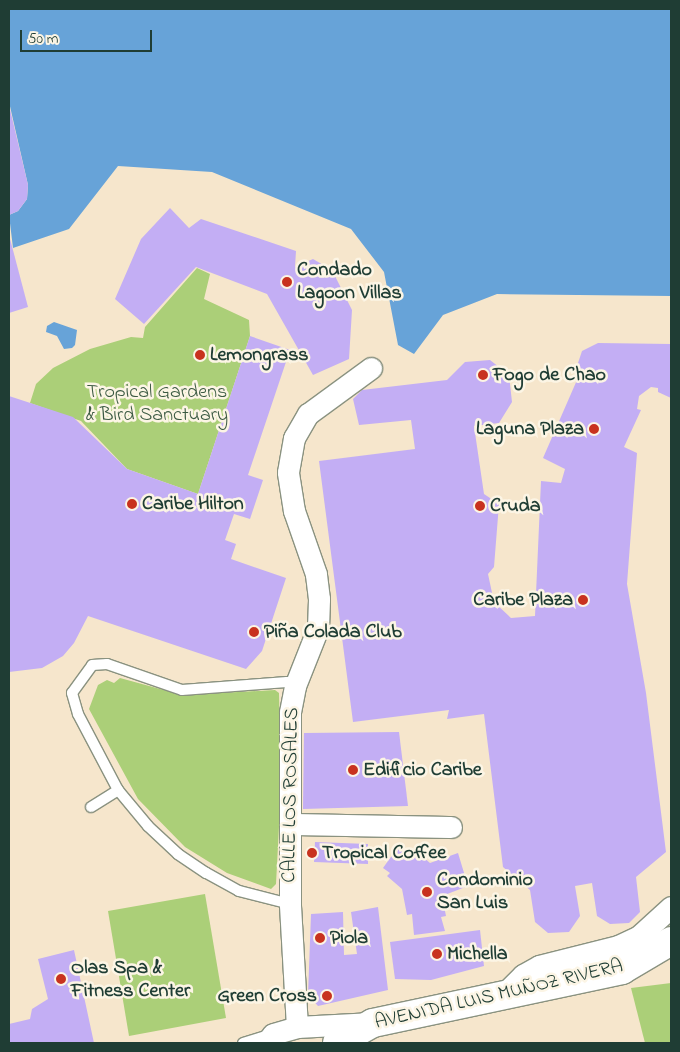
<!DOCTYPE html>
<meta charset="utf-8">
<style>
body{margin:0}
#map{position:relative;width:680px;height:1052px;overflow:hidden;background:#f6e6cc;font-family:"Indie Flower",sans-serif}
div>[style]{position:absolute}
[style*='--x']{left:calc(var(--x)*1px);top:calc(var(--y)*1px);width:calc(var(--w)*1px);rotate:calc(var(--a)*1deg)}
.green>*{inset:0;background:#abcf78}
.water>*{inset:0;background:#67a3d8}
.building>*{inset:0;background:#c3aef4}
.roads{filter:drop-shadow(1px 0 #8a9280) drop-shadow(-1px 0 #8a9280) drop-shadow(0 1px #8a9280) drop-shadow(0 -1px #8a9280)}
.service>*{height:10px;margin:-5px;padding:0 5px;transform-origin:5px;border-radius:5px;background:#fff}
.minor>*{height:21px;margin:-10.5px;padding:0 10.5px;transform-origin:10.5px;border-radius:10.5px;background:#fff}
.primary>*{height:28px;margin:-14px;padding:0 14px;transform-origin:14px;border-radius:14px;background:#fff}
.dots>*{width:14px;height:14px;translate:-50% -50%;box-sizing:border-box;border:2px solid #fcf5e5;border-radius:50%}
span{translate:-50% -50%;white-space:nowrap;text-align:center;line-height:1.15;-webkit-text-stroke:5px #fcf5e5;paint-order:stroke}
.poi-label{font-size:20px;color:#1f3d34;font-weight:700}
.left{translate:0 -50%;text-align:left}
.right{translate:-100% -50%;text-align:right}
.park-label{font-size:20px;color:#3b5a42}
.street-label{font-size:20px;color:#1f3d34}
.frame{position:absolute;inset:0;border:10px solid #1f3d34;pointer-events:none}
.scale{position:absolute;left:20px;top:30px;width:132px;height:22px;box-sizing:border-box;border:2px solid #1f3d34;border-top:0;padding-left:6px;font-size:15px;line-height:18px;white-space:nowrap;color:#1f3d34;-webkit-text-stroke:4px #fcf5e5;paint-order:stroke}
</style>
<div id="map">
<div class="green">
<i style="clip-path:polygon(197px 268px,210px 274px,204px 299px,249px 320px,250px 336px,198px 494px,127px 469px,81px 421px,30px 403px,36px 384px,53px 368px,90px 349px,131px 337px,143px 338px,145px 327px)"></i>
<i style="clip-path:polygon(120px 678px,182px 695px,275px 690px,279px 693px,281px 788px,276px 884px,271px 889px,227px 873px,185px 847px,138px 799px,89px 709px,98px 685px,107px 680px,114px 683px)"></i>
<i style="clip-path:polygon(205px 894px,226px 1018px,129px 1036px,108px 911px)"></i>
<i style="clip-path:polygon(671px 983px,671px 1043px,645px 1043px,631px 988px)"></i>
</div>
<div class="water">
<i style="clip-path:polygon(9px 9px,671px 9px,671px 296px,497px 294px,443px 315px,414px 354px,398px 345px,384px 272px,351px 229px,212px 172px,118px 166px,69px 229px,13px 248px,9px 215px,18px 211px,27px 199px,28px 185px,9px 102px)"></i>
<i style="clip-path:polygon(54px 322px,77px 330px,75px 345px,72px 348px,64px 349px,57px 336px,46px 332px,47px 326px)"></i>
</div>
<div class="building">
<i style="clip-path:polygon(9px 105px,28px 185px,27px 199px,18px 211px,9px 215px)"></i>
<i style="clip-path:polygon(170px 208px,189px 228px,201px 219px,296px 251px,295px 267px,313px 259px,332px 270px,352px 310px,349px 359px,313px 375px,267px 294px,196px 267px,144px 324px,115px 299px,141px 239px)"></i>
<i style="clip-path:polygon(9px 235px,28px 307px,9px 313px)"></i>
<i style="clip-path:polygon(250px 336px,290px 350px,248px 475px,263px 480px,250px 519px,234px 514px,225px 540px,236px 544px,231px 559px,286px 578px,262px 651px,246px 669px,88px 616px,74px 643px,63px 656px,42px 668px,9px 672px,9px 396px,73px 417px,127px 469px,198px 494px)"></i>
<i style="clip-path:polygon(598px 343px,671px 344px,671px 398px,658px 392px,658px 388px,651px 387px,639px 396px,637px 409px,641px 410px,624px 447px,637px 453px,627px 584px,646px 693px,666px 852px,636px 877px,640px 912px,629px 923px,610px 924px,597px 916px,592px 883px,575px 886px,580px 916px,569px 932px,548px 933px,535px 922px,530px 890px,503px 867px,484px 714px,447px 719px,449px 710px,353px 722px,319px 461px,415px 449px,411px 420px,359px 425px,353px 399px,362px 390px,447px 380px,465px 362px,490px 360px,509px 375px,512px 402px,499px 423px,474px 426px,484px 494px,499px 504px,494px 567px,488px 574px,494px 602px,511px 618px,535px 616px,541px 481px,561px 483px,565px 469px,543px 458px,577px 380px,575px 372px,582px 351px)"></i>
<i style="clip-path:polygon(399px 732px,408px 806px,303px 809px,304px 733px)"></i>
<i style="clip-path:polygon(315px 842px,368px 844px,368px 864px,314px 862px)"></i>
<i style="clip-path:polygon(398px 847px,411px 858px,416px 851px,430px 863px,458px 853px,468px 886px,442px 896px,446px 916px,441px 917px,445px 931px,414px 935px,412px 914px,407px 915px,402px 889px,387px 876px,390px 873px,383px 868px)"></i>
<i style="clip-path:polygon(378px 907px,388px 990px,318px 1006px,308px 995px,311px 914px,343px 912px,344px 955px,357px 954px,351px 912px)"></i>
<i style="clip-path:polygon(480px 930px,484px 966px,431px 980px,395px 979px,390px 942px)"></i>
<i style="clip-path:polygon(74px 950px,94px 1043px,9px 1043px,9px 1024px,30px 1019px,32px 1009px,48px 999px,38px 959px)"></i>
</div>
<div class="roads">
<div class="service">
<i style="--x:91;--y:807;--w:32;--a:-32"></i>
<i style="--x:290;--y:904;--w:53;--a:-165.7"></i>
<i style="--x:239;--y:891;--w:38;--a:-151"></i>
<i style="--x:206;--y:873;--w:34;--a:-146"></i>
<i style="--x:178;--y:854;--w:41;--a:-137"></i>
<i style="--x:148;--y:826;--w:47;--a:-129.8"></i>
<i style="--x:118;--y:790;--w:86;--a:-117.8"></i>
<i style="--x:78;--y:714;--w:22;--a:-106"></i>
<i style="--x:72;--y:693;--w:34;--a:-54"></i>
<i style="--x:92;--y:665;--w:15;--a:-4"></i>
<i style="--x:107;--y:664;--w:79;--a:19.1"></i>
<i style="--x:182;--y:690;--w:105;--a:-4.4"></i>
<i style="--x:287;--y:682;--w:9;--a:27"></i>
<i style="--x:243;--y:1043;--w:27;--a:-17"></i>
</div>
<div class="minor">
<i style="--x:292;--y:824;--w:159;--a:1.1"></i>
<i style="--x:504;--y:994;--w:27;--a:-45"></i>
<i style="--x:523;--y:975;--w:18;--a:-29"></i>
<i style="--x:539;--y:966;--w:81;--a:-14.2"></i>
<i style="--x:618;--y:946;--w:23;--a:-25"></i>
<i style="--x:639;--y:936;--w:43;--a:-42.2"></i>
<i style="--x:297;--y:1027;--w:123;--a:-93.3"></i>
<i style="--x:290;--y:904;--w:192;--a:-90"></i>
<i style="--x:290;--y:712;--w:26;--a:-79"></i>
<i style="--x:295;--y:686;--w:62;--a:-68.4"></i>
<i style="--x:318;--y:628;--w:29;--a:-88"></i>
<i style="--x:319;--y:599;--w:25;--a:-97"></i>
<i style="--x:316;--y:574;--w:67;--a:-109.2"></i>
<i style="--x:294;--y:511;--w:39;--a:-99"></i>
<i style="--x:288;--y:472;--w:35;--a:-80"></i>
<i style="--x:294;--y:438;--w:28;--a:-60"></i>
<i style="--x:308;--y:414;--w:78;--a:-36.1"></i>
<i style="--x:266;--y:1043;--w:11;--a:-52"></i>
<i style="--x:273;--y:1034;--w:25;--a:-16"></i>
<i style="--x:297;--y:1027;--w:76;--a:-3"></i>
</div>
<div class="primary">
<i style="--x:337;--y:1043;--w:41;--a:-29.1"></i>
<i style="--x:373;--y:1023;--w:255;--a:-12"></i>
<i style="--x:622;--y:970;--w:57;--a:-30.6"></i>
</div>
</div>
<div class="dots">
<i style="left:287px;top:282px;background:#c8321e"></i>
<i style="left:200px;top:355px;background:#c8321e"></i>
<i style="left:483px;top:375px;background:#c8321e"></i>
<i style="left:594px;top:429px;background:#c8321e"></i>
<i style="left:132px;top:504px;background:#c8321e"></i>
<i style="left:480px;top:506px;background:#c8321e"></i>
<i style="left:583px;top:600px;background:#c8321e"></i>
<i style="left:254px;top:632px;background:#c8321e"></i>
<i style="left:353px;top:770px;background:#c8321e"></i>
<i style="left:312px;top:853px;background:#c8321e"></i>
<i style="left:427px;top:892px;background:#c8321e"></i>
<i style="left:320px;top:938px;background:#c8321e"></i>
<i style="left:437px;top:954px;background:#c8321e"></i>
<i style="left:61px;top:979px;background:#c8321e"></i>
<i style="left:327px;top:996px;background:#c8321e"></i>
</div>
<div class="poi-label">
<span class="left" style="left:297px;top:282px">Condado<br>Lagoon Villas</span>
<span class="left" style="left:210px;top:355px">Lemongrass</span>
<span class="left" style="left:493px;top:375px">Fogo de Chao</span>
<span class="right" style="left:584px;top:429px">Laguna Plaza</span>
<span class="left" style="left:142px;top:504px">Caribe Hilton</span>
<span class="left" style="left:490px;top:506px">Cruda</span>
<span class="right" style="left:573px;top:600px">Caribe Plaza</span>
<span class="left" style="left:264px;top:632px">Piña Colada Club</span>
<span class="left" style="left:363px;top:770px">Edificio Caribe</span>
<span class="left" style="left:322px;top:853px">Tropical Coffee</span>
<span class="left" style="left:437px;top:892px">Condominio<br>San Luis</span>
<span class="left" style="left:330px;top:938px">Piola</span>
<span class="left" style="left:447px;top:954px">Michella</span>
<span class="left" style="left:71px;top:980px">Olas Spa &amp;<br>Fitness Center</span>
<span class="right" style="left:317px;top:996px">Green Cross</span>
</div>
<div class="park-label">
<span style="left:157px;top:404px">Tropical Gardens<br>&amp; Bird Sanctuary</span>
</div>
<div class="street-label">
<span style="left:291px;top:795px;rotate:-89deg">CALLE LOS ROSALES</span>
<span style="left:499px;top:995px;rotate:-13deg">AVENIDA LUIS MUÑOZ RIVERA</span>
</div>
<div class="frame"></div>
<div class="scale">50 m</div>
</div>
